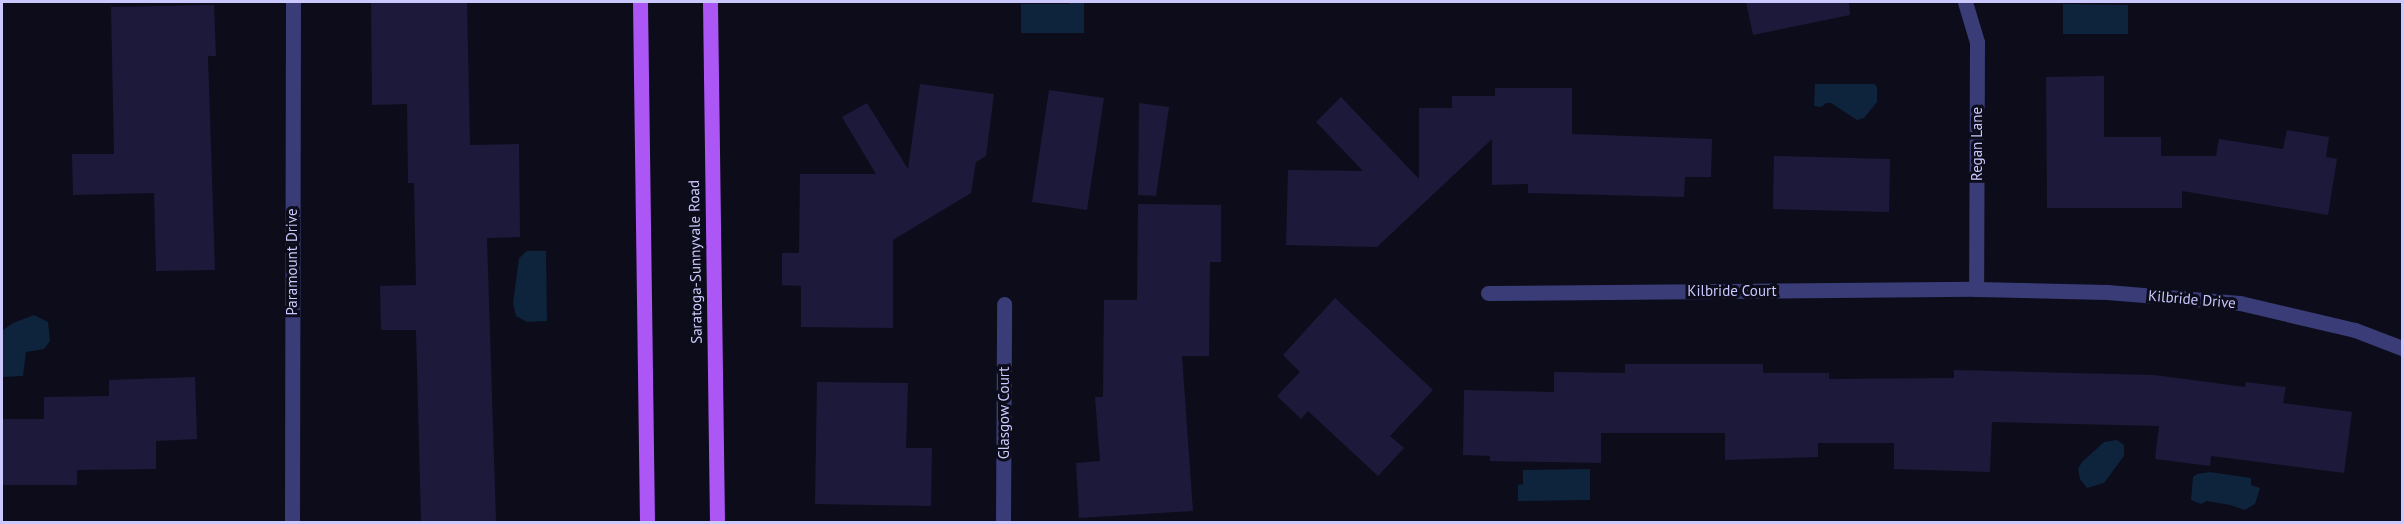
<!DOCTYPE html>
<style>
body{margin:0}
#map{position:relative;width:2404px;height:524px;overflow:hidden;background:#0d0c1a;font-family:"PT Sans",sans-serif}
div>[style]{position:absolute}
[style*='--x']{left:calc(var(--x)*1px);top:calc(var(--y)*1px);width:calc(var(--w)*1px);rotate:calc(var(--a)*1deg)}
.water>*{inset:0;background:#0e233c}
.building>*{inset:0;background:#1d193a}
.minor>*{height:15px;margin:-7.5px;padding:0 7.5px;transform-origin:7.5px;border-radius:7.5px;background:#393c77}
.primary>*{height:15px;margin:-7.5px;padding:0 7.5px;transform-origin:7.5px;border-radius:7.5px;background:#ac56f5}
span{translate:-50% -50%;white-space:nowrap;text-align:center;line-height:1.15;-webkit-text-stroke:6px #0d0c1a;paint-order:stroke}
.street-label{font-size:15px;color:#cac8fc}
.frame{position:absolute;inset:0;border:3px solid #cac8fc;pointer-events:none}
</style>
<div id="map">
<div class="water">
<i style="clip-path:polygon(1070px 2px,1084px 2px,1084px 33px,1021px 33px,1021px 4px,1069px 4px)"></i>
<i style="clip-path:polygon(2063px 4px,2128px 5px,2128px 34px,2063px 34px)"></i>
<i style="clip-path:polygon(1815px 84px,1874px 84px,1877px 87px,1877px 102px,1864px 118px,1857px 120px,1831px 103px,1826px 103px,1821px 107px,1814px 106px)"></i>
<i style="clip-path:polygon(527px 251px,546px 251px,547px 321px,527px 322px,516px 316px,513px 303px,519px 258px)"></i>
<i style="clip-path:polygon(34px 315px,48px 322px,50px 341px,44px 349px,26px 352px,23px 376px,2px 377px,2px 331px,13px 323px)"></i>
<i style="clip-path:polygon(2117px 440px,2124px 445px,2124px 456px,2104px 483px,2087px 488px,2080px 479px,2078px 469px,2082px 462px,2104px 442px)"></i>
<i style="clip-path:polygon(1590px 469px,1590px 500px,1518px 501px,1518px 485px,1523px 484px,1523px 470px)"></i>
<i style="clip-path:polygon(2210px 472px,2251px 478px,2251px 485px,2260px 488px,2255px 504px,2245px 510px,2230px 505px,2207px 501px,2201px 504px,2191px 500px,2193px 477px,2197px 474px)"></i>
</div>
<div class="building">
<i style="clip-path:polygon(371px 2px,467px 2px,470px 145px,519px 144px,520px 237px,487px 238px,496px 522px,421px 522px,416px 330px,381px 330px,380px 286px,416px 285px,414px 183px,408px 183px,407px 104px,372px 105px)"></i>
<i style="clip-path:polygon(1746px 2px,1849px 2px,1850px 15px,1753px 35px)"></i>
<i style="clip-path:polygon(214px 5px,216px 56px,208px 56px,215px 270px,156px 271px,154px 193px,73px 195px,72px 154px,114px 154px,111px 7px)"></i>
<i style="clip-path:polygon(2104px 76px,2104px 137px,2161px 137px,2161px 156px,2216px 156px,2219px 139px,2283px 149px,2287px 130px,2329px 137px,2326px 157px,2337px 159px,2328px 215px,2182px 191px,2182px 208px,2047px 208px,2046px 77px)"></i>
<i style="clip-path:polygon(920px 84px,994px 94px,986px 156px,976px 162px,971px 193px,893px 240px,893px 328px,801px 327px,801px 286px,782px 285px,782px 253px,799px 253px,800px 174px,876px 174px,842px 117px,867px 103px,908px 169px)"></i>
<i style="clip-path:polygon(1495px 88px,1572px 88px,1572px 134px,1712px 139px,1711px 177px,1685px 177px,1684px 197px,1528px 193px,1528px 184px,1492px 185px,1492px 139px,1377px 247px,1286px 245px,1288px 170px,1363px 171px,1316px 122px,1341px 97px,1419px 179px,1419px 108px,1452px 108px,1452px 96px,1495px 96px)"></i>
<i style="clip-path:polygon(1049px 90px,1104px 98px,1087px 210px,1032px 202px)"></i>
<i style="clip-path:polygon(1139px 103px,1169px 107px,1156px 196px,1138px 195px)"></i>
<i style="clip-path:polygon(1774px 156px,1890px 159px,1889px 212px,1773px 209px)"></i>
<i style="clip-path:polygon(1138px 204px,1221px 205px,1221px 262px,1210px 262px,1209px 356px,1182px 356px,1193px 511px,1079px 518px,1076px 463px,1100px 461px,1095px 397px,1103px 397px,1104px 300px,1137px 300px)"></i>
<i style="clip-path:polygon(1335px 298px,1433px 390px,1390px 436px,1404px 448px,1378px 476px,1308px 411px,1301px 419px,1277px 396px,1300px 372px,1283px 355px)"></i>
<i style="clip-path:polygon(1625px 364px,1763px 364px,1763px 373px,1829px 373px,1829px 379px,1954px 378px,1954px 370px,2154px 375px,2245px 387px,2246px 382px,2286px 387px,2283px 403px,2352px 412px,2344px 473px,2211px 456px,2210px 466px,2155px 459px,2159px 426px,1992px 422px,1990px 472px,1894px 469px,1894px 443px,1818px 443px,1818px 457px,1725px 460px,1725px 433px,1601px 433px,1601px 463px,1490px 461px,1490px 456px,1463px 455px,1464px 390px,1554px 392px,1554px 372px,1625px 373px)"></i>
<i style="clip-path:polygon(195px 377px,197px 439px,156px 441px,156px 469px,77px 470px,77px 485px,2px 485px,2px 419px,44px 419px,44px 397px,109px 396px,109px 380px)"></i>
<i style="clip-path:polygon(817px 382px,908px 383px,906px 448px,932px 448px,931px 506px,815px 504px)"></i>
</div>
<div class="minor">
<i style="--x:1965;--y:2;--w:42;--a:73.3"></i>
<i style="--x:1977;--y:42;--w:247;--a:90.2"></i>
<i style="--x:1488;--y:293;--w:488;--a:-0.5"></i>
<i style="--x:1976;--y:289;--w:131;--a:1.3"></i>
<i style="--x:2107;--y:292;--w:133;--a:4.7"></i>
<i style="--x:2240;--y:303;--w:118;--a:13.2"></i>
<i style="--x:2355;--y:330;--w:50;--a:21"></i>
<i style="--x:292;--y:522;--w:520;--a:-89.89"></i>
<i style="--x:1003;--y:522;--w:218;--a:-89.7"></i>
</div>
<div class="primary">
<i style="--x:640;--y:2;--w:520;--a:89.23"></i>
<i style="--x:710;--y:2;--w:520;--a:89.23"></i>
</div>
<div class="street-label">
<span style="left:1977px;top:144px;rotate:-90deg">Regan Lane</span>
<span style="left:292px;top:262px;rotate:-90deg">Paramount Drive</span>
<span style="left:695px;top:262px;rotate:-91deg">Saratoga-Sunnyvale Road</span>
<span style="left:1732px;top:291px">Kilbride Court</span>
<span style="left:2192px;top:299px;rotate:5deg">Kilbride Drive</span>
<span style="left:1004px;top:413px;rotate:-90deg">Glasgow Court</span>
</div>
<div class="frame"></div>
</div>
